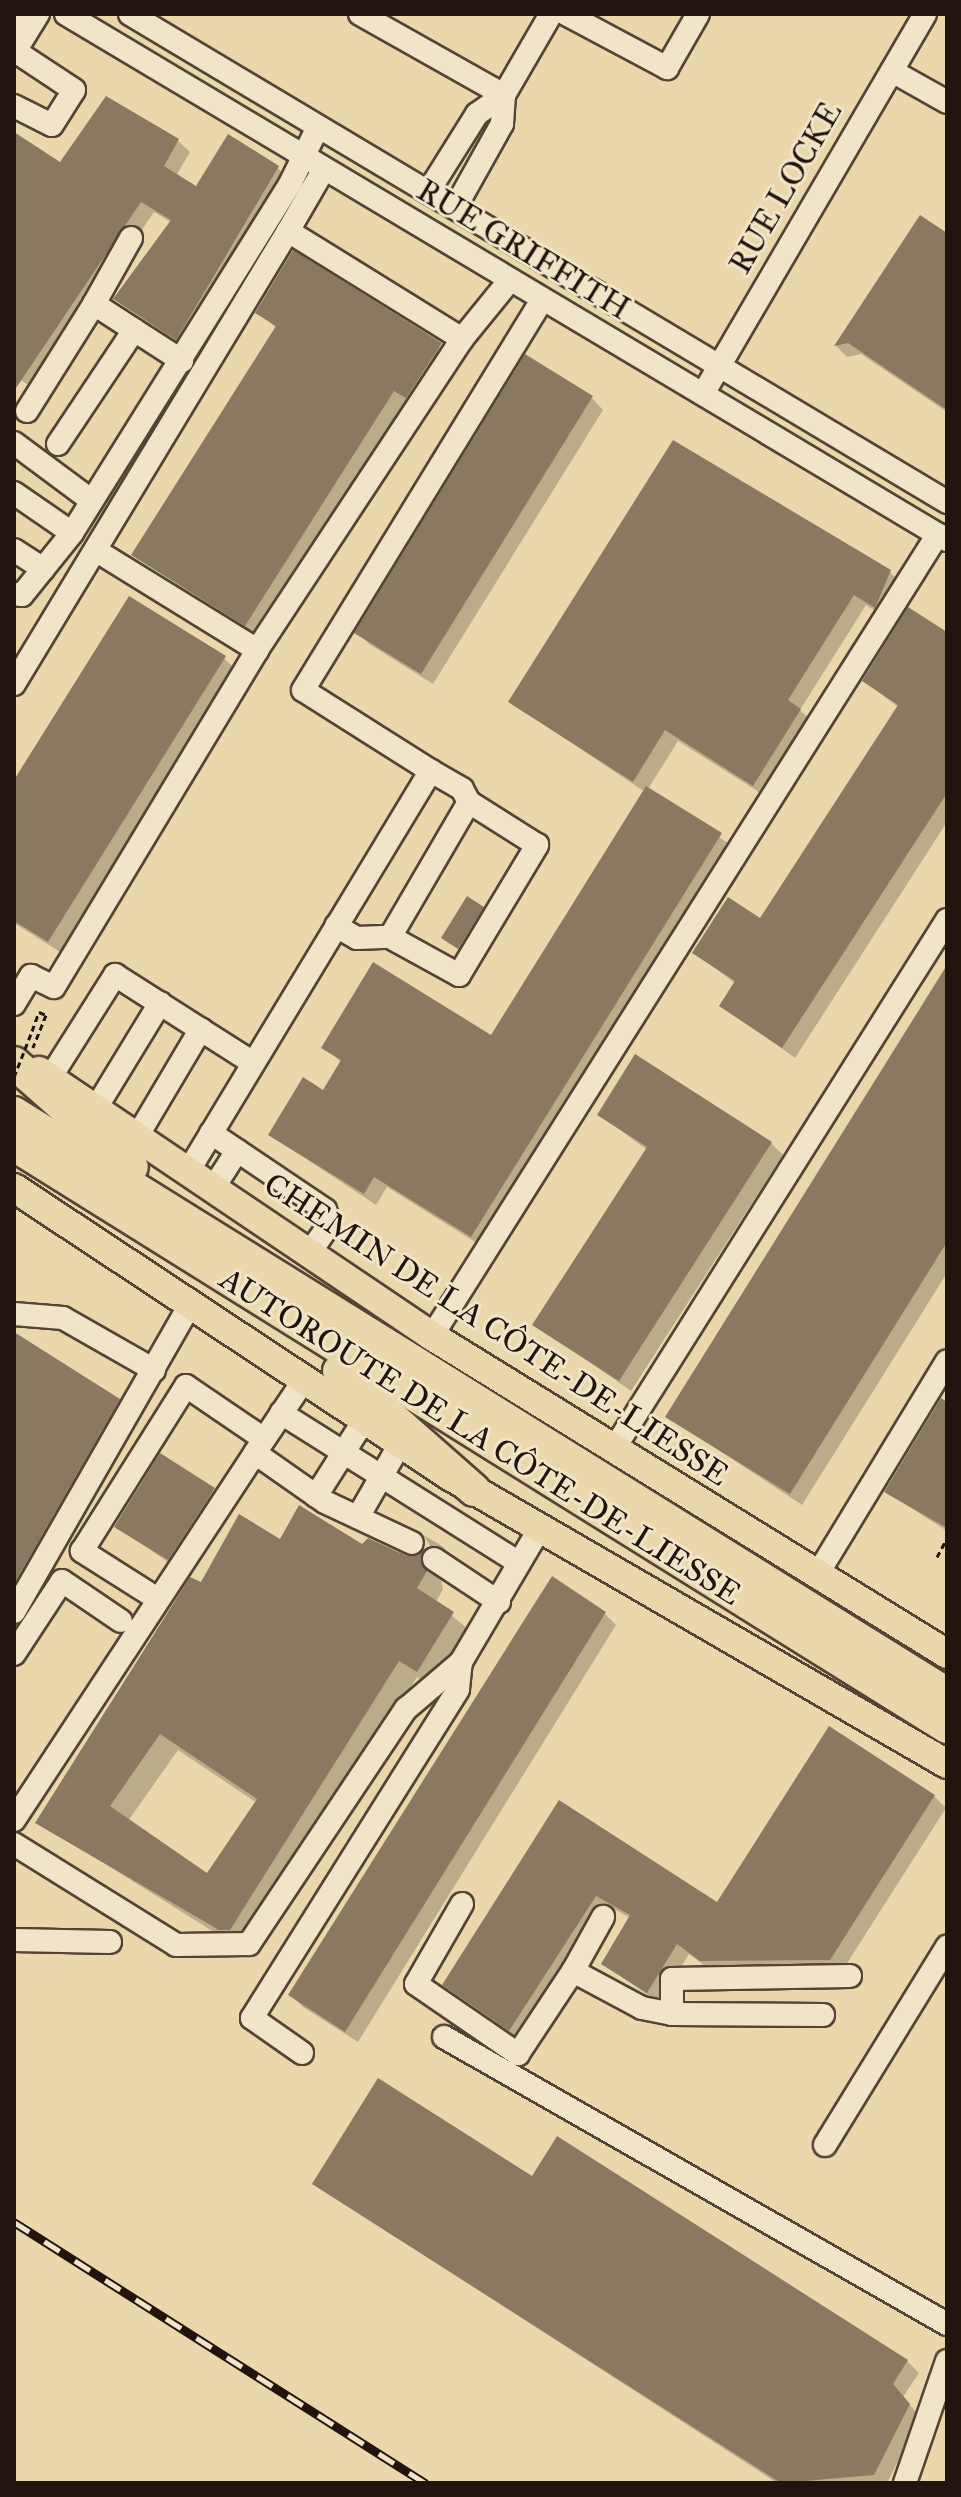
<!DOCTYPE html>
<meta charset="utf-8">
<style>
body{margin:0}
#map{position:relative;width:961px;height:2497px;overflow:hidden;background:#ead7ac;font-family:"IM FELL Great Primer",serif}
div>[style]{position:absolute}
[style*='--x']{left:calc(var(--x)*1px);top:calc(var(--y)*1px);width:calc(var(--w)*1px);rotate:calc(var(--a)*1deg)}
.shadow>*{inset:0;background:#0003}
.building>*{inset:0;background:#8a7960}
.path>*{height:3px;margin-top:-1.5px;transform-origin:0;background:repeating-linear-gradient(90deg,#21130d 0 6px,transparent 0 10px)}
.roads{filter:drop-shadow(2px 0 #534435) drop-shadow(-2px 0 #534435) drop-shadow(0 2px #534435) drop-shadow(0 -2px #534435)}
.minor>*{height:22px;margin:-11px;padding:0 11px;transform-origin:11px;border-radius:11px;background:#f1e5c9}
.major>*{height:28px;margin:-14px;padding:0 14px;transform-origin:14px;border-radius:14px;background:#ead7ac}
.highway>*{height:32px;margin:-16px;padding:0 16px;transform-origin:16px;border-radius:16px;background:#ead7ac}
.rail>*{height:9px;margin-top:-4.5px;transform-origin:0;background:repeating-linear-gradient(90deg,#f1e5c9 0 18px,#21130d 0 36px);box-sizing:border-box;border-block:2px solid #21130d}
.path-bridge>*{height:3px;margin-top:-1.5px;transform-origin:0;background:repeating-linear-gradient(90deg,#21130d 0 6px,transparent 0 10px)}
span{translate:-50% -50%;white-space:nowrap;text-align:center;line-height:1.15;-webkit-text-stroke:6px #f1e5c9;paint-order:stroke}
.street-label{font-size:32px;color:#21130d}
.frame{position:absolute;inset:0;border:16px solid #21130d;pointer-events:none}
</style>
<div id="map">
<div class="shadow">
<i style="clip-path:polygon(14px 135px,61px 164px,178px 141px,190px 152px,176px 176px,197px 189px,278px 168px,289px 179px,188px 350px,115px 299px,172px 223px,154px 212px,35px 389px,14px 376px)"></i>
<i style="clip-path:polygon(921px 218px,947px 235px,947px 412px,861px 354px,847px 357px,836px 346px)"></i>
<i style="clip-path:polygon(293px 253px,453px 357px,419px 409px,407px 401px,257px 636px,133px 555px,277px 329px,258px 312px)"></i>
<i style="clip-path:polygon(592px 398px,603px 410px,433px 684px,369px 644px,357px 632px)"></i>
<i style="clip-path:polygon(889px 571px,901px 583px,887px 618px,866px 605px,800px 710px,812px 722px,765px 796px,678px 741px,648px 789px,732px 846px,483px 1247px,387px 1187px,376px 1205px,270px 1135px,324px 1092px,342px 1063px,324px 1047px,492px 1038px,645px 792px,510px 702px)"></i>
<i style="clip-path:polygon(947px 635px,947px 822px,795px 1058px,722px 1006px,736px 984px,695px 953px,761px 921px,898px 707px,864px 681px)"></i>
<i style="clip-path:polygon(224px 658px,236px 670px,60px 952px,14px 923px,14px 784px)"></i>
<i style="clip-path:polygon(482px 908px,488px 914px,464px 953px,443px 938px)"></i>
<i style="clip-path:polygon(947px 969px,947px 1273px,802px 1505px,668px 1417px)"></i>
<i style="clip-path:polygon(600px 1115px,771px 1143px,783px 1155px,631px 1391px,535px 1324px,647px 1150px)"></i>
<i style="clip-path:polygon(14px 1325px,16px 1335px,131px 1412px,14px 1610px)"></i>
<i style="clip-path:polygon(947px 1404px,947px 1531px,886px 1492px)"></i>
<i style="clip-path:polygon(161px 1456px,226px 1501px,180px 1570px,116px 1527px)"></i>
<i style="clip-path:polygon(423px 1535px,442px 1546px,458px 1562px,444px 1566px)"></i>
<i style="clip-path:polygon(evenodd,280px 1541px,421px 1555px,439px 1572px,443px 1589px,436px 1602px,470px 1631px,435px 1688px,417px 1677px,248px 1947px,238px 1947px,38px 1822px,202px 1584px,280px 1541px,178px 1750px,257px 1803px,208px 1876px,128px 1821px,178px 1750px)"></i>
<i style="clip-path:polygon(605px 1614px,616px 1625px,358px 2042px,303px 2007px,291px 1995px)"></i>
<i style="clip-path:polygon(934px 1796px,946px 1808px,842px 1971px,713px 1972px,689px 1954px,659px 2003px,603px 1964px,630px 1918px,609px 1906px,522px 2041px,445px 1985px,560px 1803px,717px 1904px)"></i>
<i style="clip-path:polygon(533px 2179px,907px 2361px,919px 2373px,903px 2397px,920px 2417px,887px 2483px,777px 2483px,314px 2184px)"></i>
</div>
<div class="building">
<i style="clip-path:polygon(106px 96px,179px 139px,164px 166px,196px 186px,228px 134px,279px 166px,176px 340px,113px 299px,171px 220px,141px 202px,14px 391px,14px 132px,60px 162px)"></i>
<i style="clip-path:polygon(920px 215px,947px 233px,947px 410px,848px 343px,834px 346px)"></i>
<i style="clip-path:polygon(293px 250px,442px 343px,406px 398px,394px 391px,245px 626px,131px 555px,276px 326px,255px 313px)"></i>
<i style="clip-path:polygon(525px 354px,593px 396px,421px 674px,354px 633px)"></i>
<i style="clip-path:polygon(673px 440px,891px 570px,875px 608px,854px 595px,788px 700px,801px 709px,753px 786px,665px 730px,633px 782px,508px 702px)"></i>
<i style="clip-path:polygon(129px 596px,226px 656px,48px 942px,14px 921px,14px 780px)"></i>
<i style="clip-path:polygon(908px 607px,947px 632px,947px 793px,782px 1048px,719px 1006px,735px 981px,692px 953px,728px 897px,760px 918px,898px 705px,862px 681px)"></i>
<i style="clip-path:polygon(646px 786px,722px 833px,471px 1237px,374px 1177px,364px 1194px,268px 1135px,303px 1077px,323px 1090px,341px 1060px,321px 1048px,373px 962px,491px 1035px)"></i>
<i style="clip-path:polygon(467px 896px,484px 907px,458px 949px,441px 938px)"></i>
<i style="clip-path:polygon(947px 965px,947px 1242px,790px 1494px,665px 1417px)"></i>
<i style="clip-path:polygon(635px 1054px,772px 1142px,619px 1381px,532px 1325px,647px 1147px,597px 1115px)"></i>
<i style="clip-path:polygon(14px 1332px,120px 1399px,14px 1584px)"></i>
<i style="clip-path:polygon(941px 1398px,947px 1402px,947px 1528px,884px 1492px)"></i>
<i style="clip-path:polygon(160px 1453px,215px 1488px,168px 1560px,114px 1527px)"></i>
<i style="clip-path:polygon(evenodd,299px 1505px,362px 1544px,368px 1538px,407px 1556px,422px 1552px,427px 1571px,417px 1588px,454px 1612px,417px 1672px,399px 1661px,230px 1930px,219px 1930px,35px 1823px,190px 1577px,201px 1582px,239px 1514px,280px 1539px,299px 1505px,160px 1734px,257px 1799px,207px 1873px,110px 1806px,160px 1734px)"></i>
<i style="clip-path:polygon(552px 1576px,606px 1612px,345px 2032px,288px 1995px)"></i>
<i style="clip-path:polygon(829px 1726px,935px 1795px,830px 1960px,700px 1961px,677px 1944px,647px 1993px,601px 1964px,630px 1915px,596px 1896px,509px 2031px,442px 1985px,559px 1800px,717px 1902px)"></i>
<i style="clip-path:polygon(378px 2078px,532px 2176px,557px 2136px,908px 2360px,893px 2384px,910px 2404px,874px 2475px,781px 2483px,312px 2184px)"></i>
</div>
<div class="path">
<i style="--x:32;--y:1031;--w:20;--a:-70"></i>
<i style="--x:39;--y:1012;--w:8;--a:23"></i>
<i style="--x:46;--y:1015;--w:35;--a:112"></i>
<i style="--x:937;--y:1557;--w:21;--a:-62"></i>
</div>
<div class="roads">
<div class="minor">
<i style="--x:66;--y:14;--w:1026;--a:30.84"></i>
<i style="--x:130;--y:14;--w:952;--a:30.85"></i>
<i style="--x:360;--y:14;--w:165;--a:29.4"></i>
<i style="--x:566;--y:14;--w:115;--a:28.1"></i>
<i style="--x:667;--y:68;--w:62;--a:-60.1"></i>
<i style="--x:14;--y:23;--w:11;--a:-56"></i>
<i style="--x:14;--y:53;--w:46;--a:-58.4"></i>
<i style="--x:892;--y:71;--w:63;--a:29.4"></i>
<i style="--x:14;--y:106;--w:42;--a:26.6"></i>
<i style="--x:52;--y:125;--w:41;--a:-57.8"></i>
<i style="--x:74;--y:90;--w:71;--a:-146.5"></i>
<i style="--x:324;--y:169;--w:72;--a:120.1"></i>
<i style="--x:288;--y:231;--w:205;--a:31.8"></i>
<i style="--x:428;--y:192;--w:92;--a:-57.9"></i>
<i style="--x:477;--y:114;--w:33;--a:-35"></i>
<i style="--x:455;--y:208;--w:96;--a:-60.8"></i>
<i style="--x:502;--y:124;--w:29;--a:-86"></i>
<i style="--x:504;--y:95;--w:94;--a:-59.9"></i>
<i style="--x:131;--y:238;--w:76;--a:119.3"></i>
<i style="--x:94;--y:304;--w:105;--a:32.9"></i>
<i style="--x:703;--y:394;--w:440;--a:-59.7"></i>
<i style="--x:27;--y:411;--w:126;--a:-57.9"></i>
<i style="--x:14;--y:443;--w:97;--a:36.6"></i>
<i style="--x:58;--y:444;--w:137;--a:-56.3"></i>
<i style="--x:14;--y:493;--w:70;--a:34.6"></i>
<i style="--x:14;--y:550;--w:35;--a:33"></i>
<i style="--x:100;--y:553;--w:185;--a:31.7"></i>
<i style="--x:14;--y:594;--w:8;--a:7"></i>
<i style="--x:22;--y:595;--w:80;--a:-51.1"></i>
<i style="--x:72;--y:533;--w:414;--a:-58"></i>
<i style="--x:291;--y:182;--w:61;--a:-63.9"></i>
<i style="--x:14;--y:684;--w:529;--a:-58.83"></i>
<i style="--x:431;--y:771;--w:36;--a:30"></i>
<i style="--x:462;--y:789;--w:15;--a:62"></i>
<i style="--x:336;--y:926;--w:24;--a:30"></i>
<i style="--x:357;--y:938;--w:33;--a:-2"></i>
<i style="--x:390;--y:937;--w:79;--a:28.8"></i>
<i style="--x:459;--y:975;--w:152;--a:-59"></i>
<i style="--x:537;--y:845;--w:80;--a:-147.7"></i>
<i style="--x:469;--y:802;--w:156;--a:120.3"></i>
<i style="--x:14;--y:1004;--w:33;--a:-59"></i>
<i style="--x:31;--y:976;--w:25;--a:26"></i>
<i style="--x:54;--y:987;--w:393;--a:-58.9"></i>
<i style="--x:257;--y:650;--w:372;--a:-56.6"></i>
<i style="--x:462;--y:339;--w:76;--a:-50.9"></i>
<i style="--x:50;--y:1078;--w:122;--a:-57.7"></i>
<i style="--x:115;--y:975;--w:164;--a:32.5"></i>
<i style="--x:96;--y:1108;--w:123;--a:-58.6"></i>
<i style="--x:211;--y:1133;--w:138;--a:34"></i>
<i style="--x:325;--y:1210;--w:16;--a:75"></i>
<i style="--x:329;--y:1225;--w:35;--a:125"></i>
<i style="--x:138;--y:1135;--w:123;--a:-59.3"></i>
<i style="--x:189;--y:1170;--w:467;--a:-58.8"></i>
<i style="--x:431;--y:771;--w:151;--a:-147.7"></i>
<i style="--x:303;--y:690;--w:457;--a:-58.5"></i>
<i style="--x:214;--y:1187;--w:43;--a:-57.4"></i>
<i style="--x:14;--y:1314;--w:49;--a:4.7"></i>
<i style="--x:63;--y:1318;--w:105;--a:29.7"></i>
<i style="--x:432;--y:1336;--w:948;--a:-57.75"></i>
<i style="--x:302;--y:1383;--w:84;--a:123.9"></i>
<i style="--x:255;--y:1453;--w:85;--a:35"></i>
<i style="--x:325;--y:1502;--w:96;--a:25.2"></i>
<i style="--x:281;--y:1413;--w:281;--a:32.2"></i>
<i style="--x:614;--y:1449;--w:625;--a:-57.81"></i>
<i style="--x:316;--y:1496;--w:88;--a:-57.6"></i>
<i style="--x:358;--y:1517;--w:84;--a:-60.1"></i>
<i style="--x:434;--y:1559;--w:78;--a:33.5"></i>
<i style="--x:817;--y:1575;--w:250;--a:-58.7"></i>
<i style="--x:156;--y:1598;--w:88;--a:-147.6"></i>
<i style="--x:82;--y:1551;--w:195;--a:-57.8"></i>
<i style="--x:186;--y:1386;--w:94;--a:34.2"></i>
<i style="--x:14;--y:1612;--w:352;--a:-60.2"></i>
<i style="--x:14;--y:1654;--w:87;--a:-56.7"></i>
<i style="--x:62;--y:1581;--w:71;--a:34.1"></i>
<i style="--x:14;--y:1820;--w:439;--a:-56.7"></i>
<i style="--x:14;--y:1844;--w:191;--a:31.9"></i>
<i style="--x:176;--y:1945;--w:73;--a:-0.8"></i>
<i style="--x:249;--y:1944;--w:283;--a:-56.3"></i>
<i style="--x:406;--y:1709;--w:72;--a:-40.5"></i>
<i style="--x:462;--y:1904;--w:92;--a:119.9"></i>
<i style="--x:416;--y:1984;--w:124;--a:34.5"></i>
<i style="--x:518;--y:2054;--w:100;--a:-56.5"></i>
<i style="--x:573;--y:1971;--w:78;--a:28.2"></i>
<i style="--x:642;--y:2008;--w:31;--a:11"></i>
<i style="--x:14;--y:1940;--w:96;--a:1.2"></i>
<i style="--x:573;--y:1971;--w:62;--a:-60.9"></i>
<i style="--x:823;--y:2015;--w:151;--a:-179.6"></i>
<i style="--x:672;--y:2014;--w:35;--a:-90"></i>
<i style="--x:672;--y:1979;--w:178;--a:-1"></i>
<i style="--x:444;--y:2037;--w:579;--a:29.71"></i>
<i style="--x:302;--y:2053;--w:61;--a:-145"></i>
<i style="--x:252;--y:2018;--w:388;--a:-57.9"></i>
<i style="--x:458;--y:1689;--w:27;--a:-84"></i>
<i style="--x:461;--y:1662;--w:158;--a:-59.5"></i>
<i style="--x:825;--y:2145;--w:233;--a:-58.4"></i>
<i style="--x:905;--y:2483;--w:129;--a:-71"></i>
</div>
<div class="major">
<i style="--x:39;--y:1071;--w:474;--a:34"></i>
<i style="--x:432;--y:1336;--w:605;--a:31.69"></i>
<i style="--x:14;--y:1188;--w:523;--a:33.45"></i>
<i style="--x:450;--y:1476;--w:574;--a:30.09"></i>
</div>
<div class="highway">
<i style="--x:14;--y:1063;--w:157;--a:41.4"></i>
<i style="--x:14;--y:1113;--w:1099;--a:31.91"></i>
<i style="--x:14;--y:1145;--w:1100;--a:31.96"></i>
<i style="--x:339;--y:1371;--w:180;--a:41.4"></i>
</div>
</div>
<div class="rail">
<i style="--x:14;--y:2222;--w:488;--a:32.4"></i>
</div>
<div class="path-bridge">
<i style="--x:14;--y:1077;--w:49;--a:-68.6"></i>
</div>
<div class="street-label">
<span style="left:786px;top:188px;rotate:-60deg">RUE LOCKE</span>
<span style="left:523px;top:250px;rotate:31deg">RUE GRIFFITH</span>
<span style="left:496px;top:1330px;rotate:33deg">CHEMIN DE LA CÔTE-DE-LIESSE</span>
<span style="left:480px;top:1437px;rotate:32deg">AUTOROUTE DE LA CÔTE-DE-LIESSE</span>
</div>
<div class="frame"></div>
</div>
